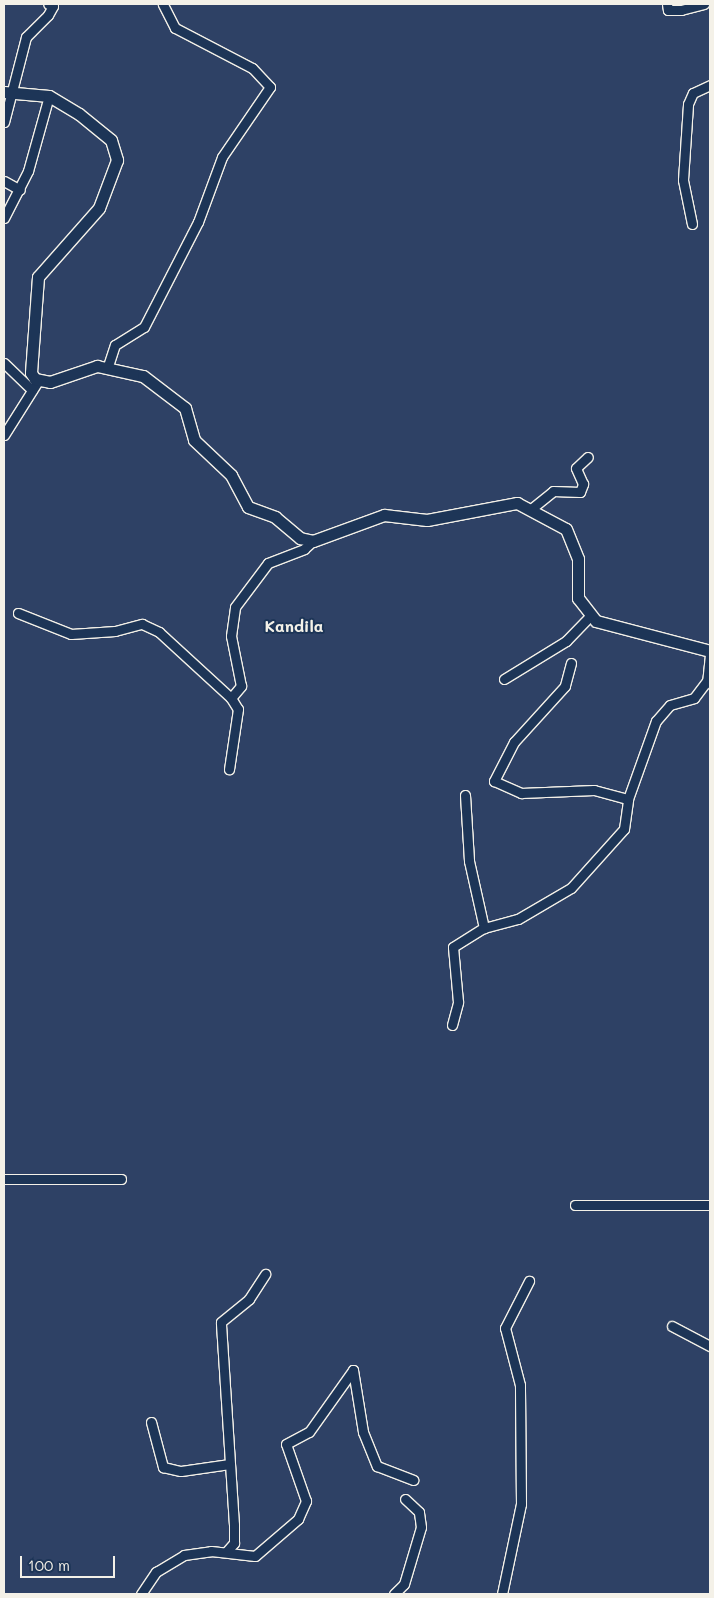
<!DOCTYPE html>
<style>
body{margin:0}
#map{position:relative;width:714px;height:1598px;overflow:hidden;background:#2e4165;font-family:Mali,sans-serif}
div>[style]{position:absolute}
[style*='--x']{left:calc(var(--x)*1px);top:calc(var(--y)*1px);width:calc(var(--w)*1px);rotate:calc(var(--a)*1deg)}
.roads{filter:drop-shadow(1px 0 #f4f1e8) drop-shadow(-1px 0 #f4f1e8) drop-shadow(0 1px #f4f1e8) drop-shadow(0 -1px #f4f1e8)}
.minor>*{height:9px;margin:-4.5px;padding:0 4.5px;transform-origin:4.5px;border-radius:4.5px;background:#1d3557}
.major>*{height:11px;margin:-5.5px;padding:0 5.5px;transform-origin:5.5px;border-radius:5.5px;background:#1d3557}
span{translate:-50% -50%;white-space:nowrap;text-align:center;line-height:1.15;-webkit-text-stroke:4px #1d3557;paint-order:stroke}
.quarter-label{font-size:16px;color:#f4f1e8;font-weight:700}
.frame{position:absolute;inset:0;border:5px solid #f4f1e8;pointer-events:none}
.scale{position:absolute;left:20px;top:1556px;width:95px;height:22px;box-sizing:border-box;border:2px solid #f4f1e8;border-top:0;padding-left:6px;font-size:15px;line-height:18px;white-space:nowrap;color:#f4f1e8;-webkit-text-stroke:4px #1d3557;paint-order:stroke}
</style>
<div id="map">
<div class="roads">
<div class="minor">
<i style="--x:667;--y:4;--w:6;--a:81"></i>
<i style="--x:668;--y:10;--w:13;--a:0"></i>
<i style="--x:681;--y:10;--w:24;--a:-15"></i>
<i style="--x:4;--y:122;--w:88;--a:-75.5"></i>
<i style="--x:26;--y:37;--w:31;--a:-45"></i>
<i style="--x:48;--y:15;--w:10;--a:-61"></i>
<i style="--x:53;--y:6;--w:5;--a:-158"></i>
<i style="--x:4;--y:181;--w:18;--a:29"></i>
<i style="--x:4;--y:218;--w:53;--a:-62.9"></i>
<i style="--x:28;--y:171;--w:78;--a:-74.4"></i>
<i style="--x:692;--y:224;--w:45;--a:-101.6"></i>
<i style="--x:683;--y:180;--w:76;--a:-86.2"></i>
<i style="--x:688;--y:104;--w:12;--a:-66"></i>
<i style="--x:693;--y:93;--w:19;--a:-25"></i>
<i style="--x:4;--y:363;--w:39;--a:44"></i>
<i style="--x:108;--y:366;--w:22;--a:-72"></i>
<i style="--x:115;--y:345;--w:34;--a:-32"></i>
<i style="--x:144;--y:327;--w:118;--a:-62.8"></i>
<i style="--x:198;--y:222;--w:69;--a:-69.7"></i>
<i style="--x:222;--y:157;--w:85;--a:-55.6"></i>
<i style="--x:270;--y:87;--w:26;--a:-133"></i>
<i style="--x:252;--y:68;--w:87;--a:-152.5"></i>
<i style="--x:175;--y:28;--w:27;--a:-117"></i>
<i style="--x:4;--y:435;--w:64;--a:-57.8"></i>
<i style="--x:531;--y:509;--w:28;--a:-39"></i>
<i style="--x:553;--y:491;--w:27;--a:2"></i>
<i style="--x:580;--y:492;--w:9;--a:-69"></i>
<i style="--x:583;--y:484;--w:17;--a:-114"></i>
<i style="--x:576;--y:468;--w:16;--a:-43"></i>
<i style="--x:18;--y:613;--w:57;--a:21.6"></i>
<i style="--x:71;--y:634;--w:44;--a:-3.9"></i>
<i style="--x:115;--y:631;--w:28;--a:-15"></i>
<i style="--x:142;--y:624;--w:19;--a:25"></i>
<i style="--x:159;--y:632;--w:98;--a:42.5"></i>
<i style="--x:231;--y:698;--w:13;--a:58"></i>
<i style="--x:238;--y:709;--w:61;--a:98.5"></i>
<i style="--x:571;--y:663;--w:24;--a:105"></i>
<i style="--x:565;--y:686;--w:76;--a:132.3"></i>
<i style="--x:514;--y:742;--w:44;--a:117.1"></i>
<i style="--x:494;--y:781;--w:30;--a:24"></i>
<i style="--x:521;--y:793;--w:73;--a:-2.4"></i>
<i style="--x:594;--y:790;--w:35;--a:15"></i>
<i style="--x:504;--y:679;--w:73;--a:-31.5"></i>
<i style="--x:566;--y:641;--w:36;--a:-46"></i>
<i style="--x:707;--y:683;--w:27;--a:-84"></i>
<i style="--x:231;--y:698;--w:16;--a:-50"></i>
<i style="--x:241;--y:686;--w:51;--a:-101.3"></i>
<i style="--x:231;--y:636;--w:29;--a:-82"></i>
<i style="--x:235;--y:607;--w:55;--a:-53.1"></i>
<i style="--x:268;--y:563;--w:39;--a:-21"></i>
<i style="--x:304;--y:549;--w:12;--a:-42"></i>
<i style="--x:465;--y:795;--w:66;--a:86.5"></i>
<i style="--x:469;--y:861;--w:69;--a:77.4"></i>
<i style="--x:452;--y:1025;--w:24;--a:-75"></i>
<i style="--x:458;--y:1002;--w:55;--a:-95.2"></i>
<i style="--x:453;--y:947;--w:36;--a:-32"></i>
<i style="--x:484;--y:928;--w:35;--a:-15"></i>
<i style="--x:518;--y:919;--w:61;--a:-30.3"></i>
<i style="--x:571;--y:888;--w:79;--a:-48.1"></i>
<i style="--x:624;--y:829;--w:30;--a:-82"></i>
<i style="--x:628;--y:799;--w:83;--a:-70.3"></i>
<i style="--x:656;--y:721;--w:21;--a:-49"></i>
<i style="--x:670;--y:705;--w:25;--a:-16"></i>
<i style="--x:694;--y:698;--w:26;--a:-53"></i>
<i style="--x:4;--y:1179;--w:117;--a:0"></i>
<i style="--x:575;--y:1205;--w:135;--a:0"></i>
<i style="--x:672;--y:1326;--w:43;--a:27.8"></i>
<i style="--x:151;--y:1422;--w:47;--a:75.1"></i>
<i style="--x:163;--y:1467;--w:18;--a:13"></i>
<i style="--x:181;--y:1471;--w:49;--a:-8.3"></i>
<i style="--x:227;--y:1551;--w:11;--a:-49"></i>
<i style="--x:234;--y:1543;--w:18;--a:-90"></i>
<i style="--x:234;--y:1525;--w:203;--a:-93.7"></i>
<i style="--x:221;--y:1322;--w:36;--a:-39"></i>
<i style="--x:249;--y:1299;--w:30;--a:-57"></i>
<i style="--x:141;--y:1594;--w:27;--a:-56"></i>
<i style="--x:156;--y:1572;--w:33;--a:-31"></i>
<i style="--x:184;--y:1555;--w:27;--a:-8"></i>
<i style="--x:211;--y:1551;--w:44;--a:6.5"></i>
<i style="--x:255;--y:1556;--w:57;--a:-40.7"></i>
<i style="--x:298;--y:1519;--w:20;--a:-66"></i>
<i style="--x:306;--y:1501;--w:60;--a:-109.3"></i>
<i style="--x:286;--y:1444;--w:26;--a:-28"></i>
<i style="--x:309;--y:1432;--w:76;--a:-54.6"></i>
<i style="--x:353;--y:1370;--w:63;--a:80.8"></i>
<i style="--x:363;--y:1432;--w:37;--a:68"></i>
<i style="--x:377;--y:1466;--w:39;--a:21"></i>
<i style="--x:394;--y:1594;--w:14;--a:-45"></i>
<i style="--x:404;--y:1584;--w:59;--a:-73.4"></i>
<i style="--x:421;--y:1527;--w:15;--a:-98"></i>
<i style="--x:419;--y:1512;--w:19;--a:-137"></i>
<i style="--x:502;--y:1594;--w:92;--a:-78.1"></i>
<i style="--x:521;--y:1504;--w:119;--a:-90.5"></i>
<i style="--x:520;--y:1385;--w:59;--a:-104.7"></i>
<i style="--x:505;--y:1328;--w:53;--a:-62.9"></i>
</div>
<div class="major">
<i style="--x:4;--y:92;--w:45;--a:5.1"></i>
<i style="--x:49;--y:96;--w:35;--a:31"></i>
<i style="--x:79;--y:114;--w:41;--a:39.1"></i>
<i style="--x:111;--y:140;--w:21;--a:73"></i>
<i style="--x:117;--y:160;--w:51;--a:110.6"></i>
<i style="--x:99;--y:208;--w:92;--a:131.5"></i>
<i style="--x:38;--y:277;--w:96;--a:94.2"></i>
<i style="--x:31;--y:373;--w:7;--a:56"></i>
<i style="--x:35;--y:379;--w:15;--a:11"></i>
<i style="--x:50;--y:382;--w:50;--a:-18.8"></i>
<i style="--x:97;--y:366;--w:47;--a:12.3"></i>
<i style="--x:143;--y:376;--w:53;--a:37.3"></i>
<i style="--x:185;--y:408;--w:33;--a:74"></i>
<i style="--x:194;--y:440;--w:51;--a:43.4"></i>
<i style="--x:231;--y:475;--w:36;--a:62"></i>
<i style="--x:248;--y:507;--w:29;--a:20"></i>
<i style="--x:275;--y:517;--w:33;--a:40"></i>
<i style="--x:300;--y:538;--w:13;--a:13"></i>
<i style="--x:313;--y:541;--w:76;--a:-20.1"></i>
<i style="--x:384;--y:515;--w:43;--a:6.6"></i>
<i style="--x:427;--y:520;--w:92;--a:-10.7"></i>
<i style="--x:517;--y:503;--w:55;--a:28"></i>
<i style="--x:566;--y:529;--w:32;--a:68"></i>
<i style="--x:578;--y:559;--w:39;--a:90"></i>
<i style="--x:578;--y:598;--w:29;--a:52"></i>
<i style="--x:596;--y:621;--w:118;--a:14.7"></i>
</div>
</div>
<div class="quarter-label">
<span style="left:294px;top:626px">Kandila</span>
</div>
<div class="frame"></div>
<div class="scale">100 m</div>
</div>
